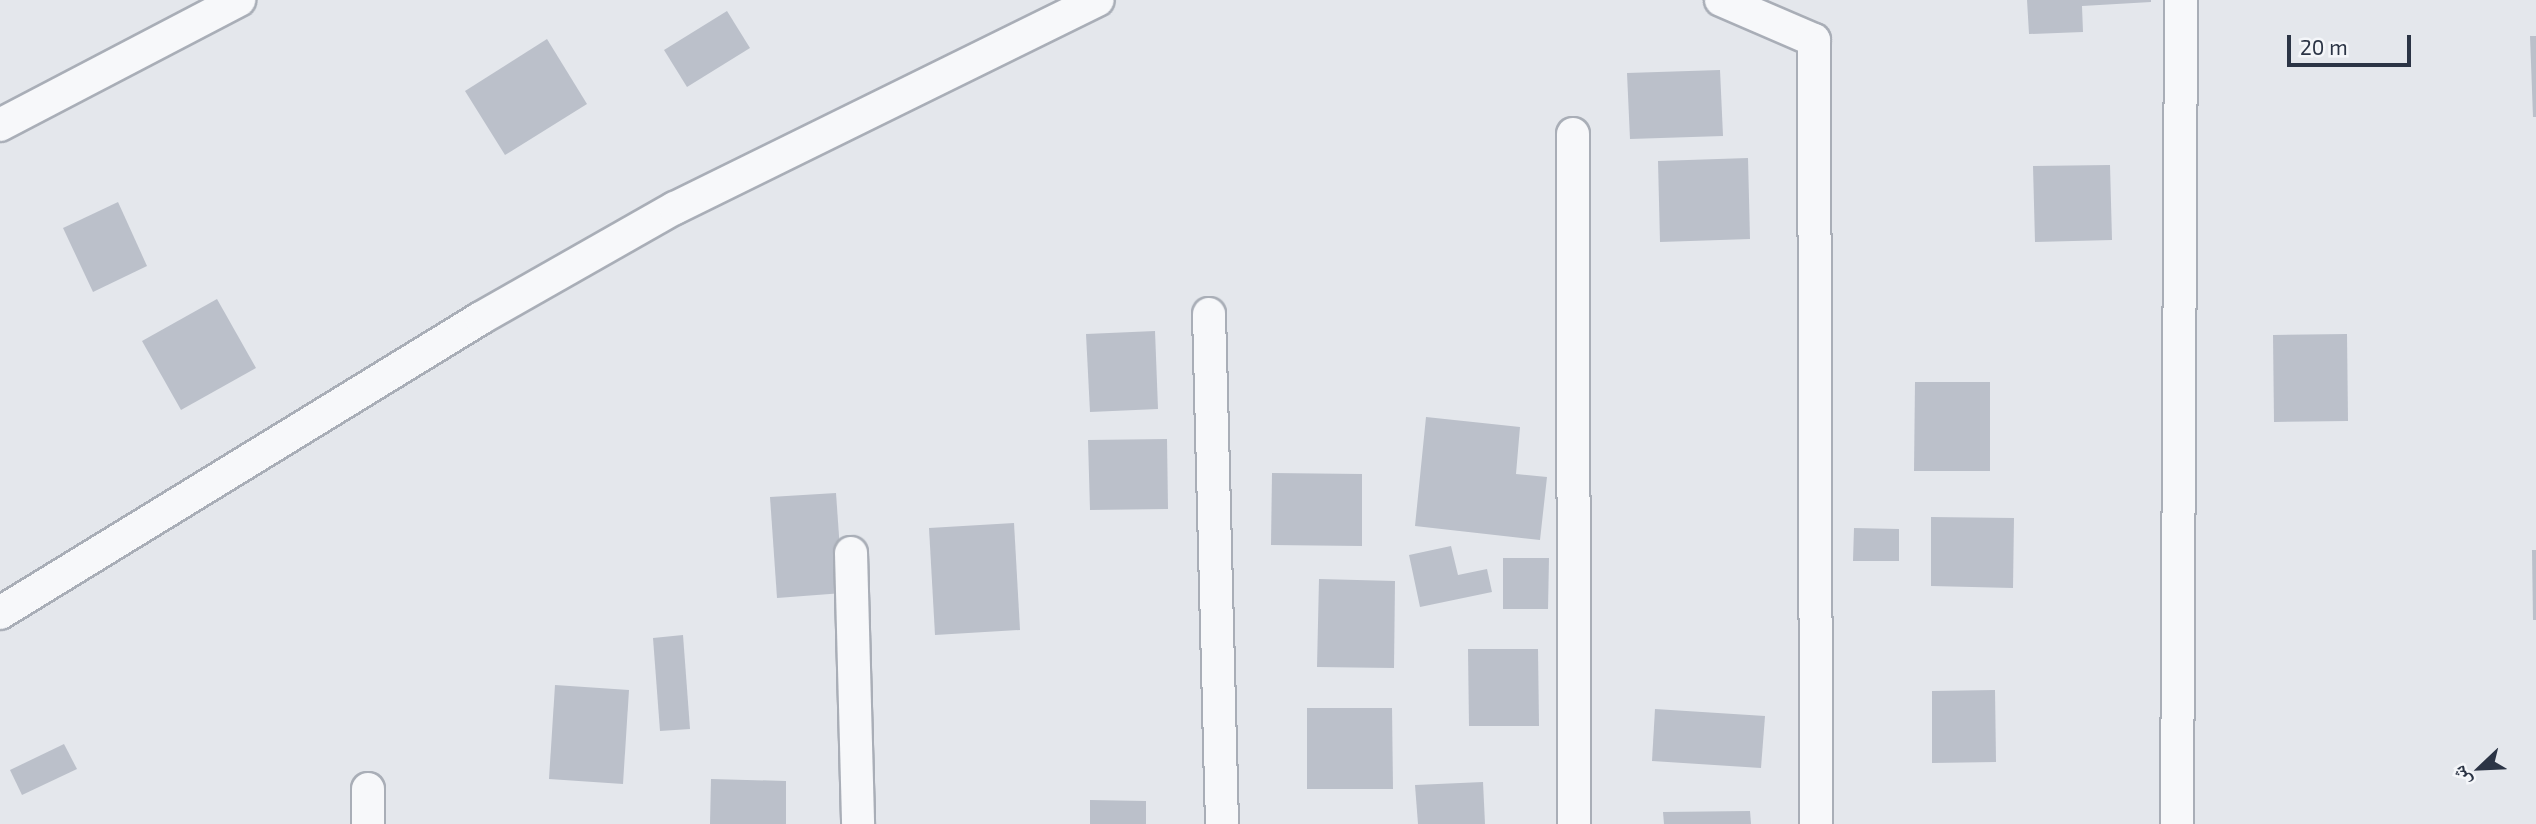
<!DOCTYPE html>
<meta charset="utf-8">
<style>
body{margin:0}
#map{position:relative;width:2536px;height:824px;overflow:hidden;background:#e4e7ec;font-family:"Exo 2","Noto Naskh Arabic",sans-serif}
div>[style]{position:absolute}
[style*='--x']{left:calc(var(--x)*1px);top:calc(var(--y)*1px);width:calc(var(--w)*1px);rotate:calc(var(--a)*1deg)}
.building>*{inset:0;background:#bbc0ca}
.roads{filter:drop-shadow(2px 0 #a9aeb7) drop-shadow(-2px 0 #a9aeb7) drop-shadow(0 2px #a9aeb7) drop-shadow(0 -2px #a9aeb7)}
.minor>*{height:32px;margin:-16px;padding:0 16px;transform-origin:16px;border-radius:16px;background:#f7f8fa}
span{translate:-50% -50%;white-space:nowrap;text-align:center;line-height:1.15;-webkit-text-stroke:5px #f4f6f9;paint-order:stroke}
.north{position:absolute;left:2445px;top:733px;width:70px;height:70px;-webkit-text-stroke:5px #f4f6f9;paint-order:stroke;rotate:247deg;font-size:19px;font-weight:700;line-height:28px;text-align:center;color:#2b3445}
.north::after{content:'';display:block;margin:auto;width:24px;height:32px;background:#2b3445;clip-path:polygon(50% 0,100% 100%,50% 72%,0 100%)}
.scale{position:absolute;left:2287px;top:35px;width:124px;height:32px;box-sizing:border-box;border:4px solid #2b3445;border-top:0;padding-left:9px;font-size:21px;line-height:24px;white-space:nowrap;color:#2b3445;-webkit-text-stroke:5px #f4f6f9;paint-order:stroke}
</style>
<div id="map">
<div class="building">
<i style="clip-path:polygon(2027px 0,2151px 0,2151px 2px,2082px 6px,2083px 32px,2029px 34px)"></i>
<i style="clip-path:polygon(727px 11px,750px 48px,687px 87px,664px 50px)"></i>
<i style="clip-path:polygon(2530px 36px,2536px 36px,2536px 117px,2533px 117px)"></i>
<i style="clip-path:polygon(547px 39px,587px 104px,505px 155px,465px 91px)"></i>
<i style="clip-path:polygon(1720px 70px,1723px 136px,1630px 139px,1627px 73px)"></i>
<i style="clip-path:polygon(1748px 158px,1750px 239px,1660px 242px,1658px 161px)"></i>
<i style="clip-path:polygon(2110px 165px,2112px 240px,2035px 242px,2033px 166px)"></i>
<i style="clip-path:polygon(118px 202px,147px 266px,93px 292px,63px 228px)"></i>
<i style="clip-path:polygon(217px 299px,256px 368px,181px 410px,142px 341px)"></i>
<i style="clip-path:polygon(1155px 331px,1158px 409px,1090px 412px,1086px 334px)"></i>
<i style="clip-path:polygon(2347px 334px,2348px 421px,2274px 422px,2273px 335px)"></i>
<i style="clip-path:polygon(1915px 382px,1990px 382px,1990px 471px,1914px 471px)"></i>
<i style="clip-path:polygon(1426px 417px,1520px 427px,1516px 474px,1547px 477px,1540px 540px,1415px 526px)"></i>
<i style="clip-path:polygon(1167px 439px,1168px 509px,1090px 510px,1088px 440px)"></i>
<i style="clip-path:polygon(1272px 473px,1362px 474px,1362px 546px,1271px 545px)"></i>
<i style="clip-path:polygon(836px 493px,843px 593px,777px 598px,770px 497px)"></i>
<i style="clip-path:polygon(1931px 517px,2014px 518px,2013px 588px,1931px 586px)"></i>
<i style="clip-path:polygon(1014px 523px,1020px 630px,935px 635px,929px 528px)"></i>
<i style="clip-path:polygon(1854px 528px,1899px 529px,1899px 561px,1853px 561px)"></i>
<i style="clip-path:polygon(1451px 546px,1458px 575px,1487px 569px,1492px 592px,1420px 607px,1409px 555px)"></i>
<i style="clip-path:polygon(2532px 550px,2536px 550px,2536px 620px,2533px 620px)"></i>
<i style="clip-path:polygon(1503px 558px,1549px 558px,1548px 609px,1503px 609px)"></i>
<i style="clip-path:polygon(1319px 579px,1395px 581px,1394px 668px,1317px 667px)"></i>
<i style="clip-path:polygon(683px 635px,690px 729px,660px 731px,653px 638px)"></i>
<i style="clip-path:polygon(1468px 649px,1538px 649px,1539px 726px,1469px 726px)"></i>
<i style="clip-path:polygon(555px 685px,629px 690px,623px 784px,549px 779px)"></i>
<i style="clip-path:polygon(1995px 690px,1996px 762px,1932px 763px,1932px 691px)"></i>
<i style="clip-path:polygon(1307px 708px,1392px 708px,1393px 789px,1307px 789px)"></i>
<i style="clip-path:polygon(1655px 709px,1765px 716px,1761px 768px,1652px 761px)"></i>
<i style="clip-path:polygon(64px 744px,77px 769px,22px 795px,10px 770px)"></i>
<i style="clip-path:polygon(711px 779px,786px 781px,786px 824px,710px 824px)"></i>
<i style="clip-path:polygon(1483px 782px,1485px 824px,1418px 824px,1415px 785px)"></i>
<i style="clip-path:polygon(1090px 800px,1146px 801px,1146px 824px,1090px 824px)"></i>
<i style="clip-path:polygon(1750px 811px,1751px 824px,1664px 824px,1663px 812px)"></i>
</div>
<div class="roads">
<div class="minor">
<i style="--x:1721;--y:0;--w:101;--a:23.3"></i>
<i style="--x:1814;--y:40;--w:784;--a:89.85"></i>
<i style="--x:0;--y:125;--w:270;--a:-27.6"></i>
<i style="--x:1573;--y:134;--w:690;--a:89.92"></i>
<i style="--x:1209;--y:314;--w:510;--a:88.54"></i>
<i style="--x:851;--y:553;--w:271;--a:88.5"></i>
<i style="--x:0;--y:613;--w:564;--a:-31.52"></i>
<i style="--x:481;--y:318;--w:223;--a:-29.6"></i>
<i style="--x:675;--y:208;--w:471;--a:-26.2"></i>
<i style="--x:368;--y:824;--w:35;--a:-90"></i>
<i style="--x:2177;--y:824;--w:824;--a:-89.72"></i>
</div>
</div>
<div class="north">ش</div>
<div class="scale">20 m</div>
</div>
